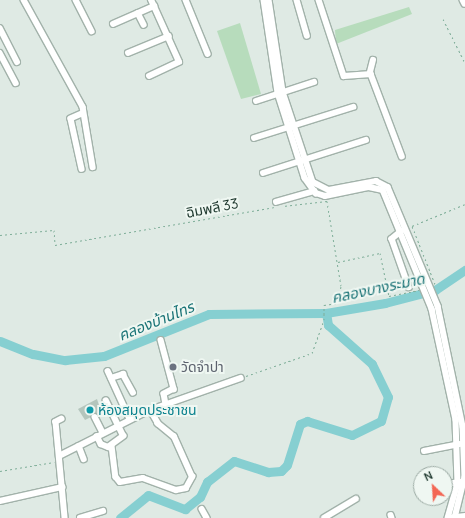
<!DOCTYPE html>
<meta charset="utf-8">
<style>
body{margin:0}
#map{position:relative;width:465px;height:518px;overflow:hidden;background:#dfeae4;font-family:Manrope,"Noto Sans Thai",sans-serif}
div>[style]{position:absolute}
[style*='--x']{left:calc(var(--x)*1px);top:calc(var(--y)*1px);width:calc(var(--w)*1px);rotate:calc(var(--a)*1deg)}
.green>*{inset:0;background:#b7dcbc}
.river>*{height:9px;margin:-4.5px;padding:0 4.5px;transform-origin:4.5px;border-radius:4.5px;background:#86cfd1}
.building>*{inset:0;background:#b4c5bc}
.path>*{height:1px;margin-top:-0.5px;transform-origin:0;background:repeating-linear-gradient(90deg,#7fae99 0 2px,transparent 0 5px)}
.roads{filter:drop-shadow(1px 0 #a2b2aa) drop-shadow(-1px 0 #a2b2aa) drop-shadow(0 1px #a2b2aa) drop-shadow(0 -1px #a2b2aa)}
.minor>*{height:5.5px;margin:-2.75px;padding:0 2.75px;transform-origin:2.75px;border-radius:2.75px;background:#fff}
.dots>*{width:11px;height:11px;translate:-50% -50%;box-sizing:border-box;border:2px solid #eff7f2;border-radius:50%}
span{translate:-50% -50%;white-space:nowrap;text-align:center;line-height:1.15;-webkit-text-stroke:4px #eff7f2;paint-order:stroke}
.street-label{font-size:14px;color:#203a30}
.worship-label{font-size:14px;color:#5b616d}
.left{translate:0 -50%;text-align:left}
.culture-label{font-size:14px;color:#0d838f}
.water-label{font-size:15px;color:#1a7376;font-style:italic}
.north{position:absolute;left:413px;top:466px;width:40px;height:40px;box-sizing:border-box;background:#eff7f2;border:1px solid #9caba4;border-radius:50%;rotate:335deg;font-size:11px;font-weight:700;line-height:16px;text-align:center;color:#203a30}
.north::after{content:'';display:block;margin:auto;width:14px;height:18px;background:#f36654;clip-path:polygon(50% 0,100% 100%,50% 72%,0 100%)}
</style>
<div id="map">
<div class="green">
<i style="clip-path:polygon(409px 7px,412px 14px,336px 44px,335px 30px)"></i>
<i style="clip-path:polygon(240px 23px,261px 94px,241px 99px,217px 31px)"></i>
</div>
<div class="river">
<i style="--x:0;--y:341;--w:35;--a:22"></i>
<i style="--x:33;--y:354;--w:33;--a:11"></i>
<i style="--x:65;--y:360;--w:39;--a:-6"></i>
<i style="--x:104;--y:356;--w:113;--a:-21.8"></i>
<i style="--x:209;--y:314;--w:117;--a:-0.5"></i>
<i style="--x:326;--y:313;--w:60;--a:-9.6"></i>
<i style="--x:385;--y:303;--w:52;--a:-14.6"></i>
<i style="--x:435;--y:290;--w:36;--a:-34"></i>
<i style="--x:120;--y:518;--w:36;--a:-39"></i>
<i style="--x:148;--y:495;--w:40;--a:21"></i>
<i style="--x:185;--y:509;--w:19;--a:-39"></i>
<i style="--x:200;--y:497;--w:17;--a:-65"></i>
<i style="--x:207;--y:482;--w:34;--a:-38"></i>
<i style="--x:234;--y:461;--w:36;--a:18"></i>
<i style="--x:268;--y:472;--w:13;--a:-4"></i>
<i style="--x:281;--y:471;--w:8;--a:-45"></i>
<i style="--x:287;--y:465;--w:43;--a:-72.4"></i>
<i style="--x:300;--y:424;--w:8;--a:-23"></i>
<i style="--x:307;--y:421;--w:47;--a:17.3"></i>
<i style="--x:352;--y:435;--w:32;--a:-26"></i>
<i style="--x:381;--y:421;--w:25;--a:-74"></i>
<i style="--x:388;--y:397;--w:37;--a:-116"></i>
<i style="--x:372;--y:364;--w:59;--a:-138.4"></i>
<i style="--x:328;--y:325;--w:12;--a:-99"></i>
</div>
<div class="building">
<i style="clip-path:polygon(97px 399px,101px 412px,85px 420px,78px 409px)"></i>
</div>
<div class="path">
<i style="--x:443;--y:19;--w:49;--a:63.4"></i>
<i style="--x:0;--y:235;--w:54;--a:-5.3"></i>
<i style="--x:54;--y:230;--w:15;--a:86"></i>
<i style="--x:55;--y:245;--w:224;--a:-9.8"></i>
<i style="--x:338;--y:262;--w:43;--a:-12.1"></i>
<i style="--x:380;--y:253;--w:44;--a:78.2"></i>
<i style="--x:389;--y:296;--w:31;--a:-11"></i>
<i style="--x:435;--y:284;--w:62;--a:-111.6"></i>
<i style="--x:412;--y:226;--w:57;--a:-22.5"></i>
<i style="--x:246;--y:376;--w:70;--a:-19.2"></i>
<i style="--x:312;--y:353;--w:35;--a:-70"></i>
<i style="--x:324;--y:320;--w:15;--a:-90"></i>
<i style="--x:324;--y:305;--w:14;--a:-8"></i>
<i style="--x:338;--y:303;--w:17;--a:-80"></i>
<i style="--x:341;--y:286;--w:86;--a:-99.4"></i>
<i style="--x:327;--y:201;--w:44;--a:173.5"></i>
<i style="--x:0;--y:471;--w:55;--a:-9.5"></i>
</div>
<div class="roads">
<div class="minor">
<i style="--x:24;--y:0;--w:122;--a:61.1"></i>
<i style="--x:83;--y:107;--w:61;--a:80.5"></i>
<i style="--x:76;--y:0;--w:35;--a:63"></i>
<i style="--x:186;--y:0;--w:58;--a:67.8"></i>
<i style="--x:264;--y:0;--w:94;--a:81.4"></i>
<i style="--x:278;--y:93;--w:89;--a:72.4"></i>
<i style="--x:305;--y:178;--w:19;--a:54"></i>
<i style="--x:316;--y:193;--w:9;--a:18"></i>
<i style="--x:325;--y:196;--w:45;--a:-11.6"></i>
<i style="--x:369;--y:187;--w:14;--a:12"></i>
<i style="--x:383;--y:190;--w:129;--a:67.6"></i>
<i style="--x:432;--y:309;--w:114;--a:77.8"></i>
<i style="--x:456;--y:420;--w:63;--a:88.2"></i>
<i style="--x:458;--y:483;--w:4;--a:104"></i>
<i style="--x:457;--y:487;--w:32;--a:106"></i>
<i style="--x:448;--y:518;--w:17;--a:-7"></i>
<i style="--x:269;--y:0;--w:93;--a:81.3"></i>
<i style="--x:283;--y:92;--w:95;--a:71.6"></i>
<i style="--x:313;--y:182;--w:18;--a:27"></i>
<i style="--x:329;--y:190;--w:48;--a:-10.8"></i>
<i style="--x:376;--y:181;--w:13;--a:27"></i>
<i style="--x:388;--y:187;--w:129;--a:67.2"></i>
<i style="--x:438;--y:306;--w:124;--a:78.3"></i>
<i style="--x:463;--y:427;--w:50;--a:87.7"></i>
<i style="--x:465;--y:477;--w:42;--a:103.7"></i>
<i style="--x:297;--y:0;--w:37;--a:74"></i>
<i style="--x:319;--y:0;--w:80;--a:71.8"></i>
<i style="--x:344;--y:76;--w:27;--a:-4"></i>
<i style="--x:371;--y:74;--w:88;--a:69.3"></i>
<i style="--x:463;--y:0;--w:4;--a:63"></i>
<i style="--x:138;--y:13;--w:13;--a:63"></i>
<i style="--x:113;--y:24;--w:45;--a:-23.7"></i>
<i style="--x:0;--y:28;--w:38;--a:63"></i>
<i style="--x:0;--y:53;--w:34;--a:62"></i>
<i style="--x:128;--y:53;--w:44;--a:-22.5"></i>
<i style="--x:370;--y:72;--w:12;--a:-76"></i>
<i style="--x:149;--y:76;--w:33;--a:-25"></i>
<i style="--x:179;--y:62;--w:68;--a:-114.3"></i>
<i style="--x:256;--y:101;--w:61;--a:-18.1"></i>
<i style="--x:82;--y:114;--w:12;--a:156"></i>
<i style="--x:71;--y:119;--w:51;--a:77.6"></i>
<i style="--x:254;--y:138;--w:104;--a:-17.4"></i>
<i style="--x:263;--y:173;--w:108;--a:-17.8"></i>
<i style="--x:276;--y:202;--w:40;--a:-16"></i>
<i style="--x:402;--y:231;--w:13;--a:141"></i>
<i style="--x:392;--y:239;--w:51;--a:70.5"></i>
<i style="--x:161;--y:340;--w:51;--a:75.1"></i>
<i style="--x:174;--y:389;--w:11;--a:153"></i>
<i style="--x:164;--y:394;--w:10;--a:79"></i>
<i style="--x:108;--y:371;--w:53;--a:65.4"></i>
<i style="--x:111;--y:378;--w:13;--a:-18"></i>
<i style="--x:123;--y:374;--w:21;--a:61"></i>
<i style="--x:95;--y:417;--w:18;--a:63"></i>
<i style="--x:62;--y:419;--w:7;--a:153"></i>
<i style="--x:56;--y:422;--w:96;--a:84.6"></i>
<i style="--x:97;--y:436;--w:9;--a:63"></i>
<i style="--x:101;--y:444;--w:8;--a:23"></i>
<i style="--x:108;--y:447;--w:19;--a:-36"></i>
<i style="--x:123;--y:436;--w:39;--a:-116"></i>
<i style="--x:79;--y:446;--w:14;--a:69"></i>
<i style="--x:112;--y:446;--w:31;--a:83"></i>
<i style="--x:116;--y:477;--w:6;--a:51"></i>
<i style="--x:120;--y:482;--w:23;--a:-10"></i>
<i style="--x:143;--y:478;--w:35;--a:20"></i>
<i style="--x:176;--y:490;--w:10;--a:-11"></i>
<i style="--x:186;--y:488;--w:13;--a:-61"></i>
<i style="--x:192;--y:477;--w:44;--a:-114.2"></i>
<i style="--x:174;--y:437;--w:21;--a:-141"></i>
<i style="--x:158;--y:424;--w:16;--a:-120"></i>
<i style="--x:424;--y:451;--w:38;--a:-11"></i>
<i style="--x:61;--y:455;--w:100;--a:-26.8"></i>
<i style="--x:150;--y:410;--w:96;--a:-19.4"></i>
<i style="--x:445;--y:484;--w:16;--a:-7"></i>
<i style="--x:419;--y:487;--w:2;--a:-27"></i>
<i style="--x:0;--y:501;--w:64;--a:-12.7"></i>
<i style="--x:202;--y:509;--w:10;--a:61"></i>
<i style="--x:391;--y:515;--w:3;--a:72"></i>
<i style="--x:80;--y:518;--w:24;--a:-17"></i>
<i style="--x:324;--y:518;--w:37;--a:-31"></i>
</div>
</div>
<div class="dots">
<i style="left:173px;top:367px;background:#6b7280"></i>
<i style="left:90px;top:410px;background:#0f9aa8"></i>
</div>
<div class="street-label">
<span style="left:212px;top:208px;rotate:-11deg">ฉิมพลี 33</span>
</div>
<div class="worship-label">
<span class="left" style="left:181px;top:367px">วัดจำปา</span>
</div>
<div class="culture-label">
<span class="left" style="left:98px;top:410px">ห้องสมุดประชาชน</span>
</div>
<div class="water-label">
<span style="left:378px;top:288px;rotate:-12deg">คลองบางระมาด</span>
<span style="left:156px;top:321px;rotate:-22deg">คลองบ้านไทร</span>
</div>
<div class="north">N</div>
</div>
